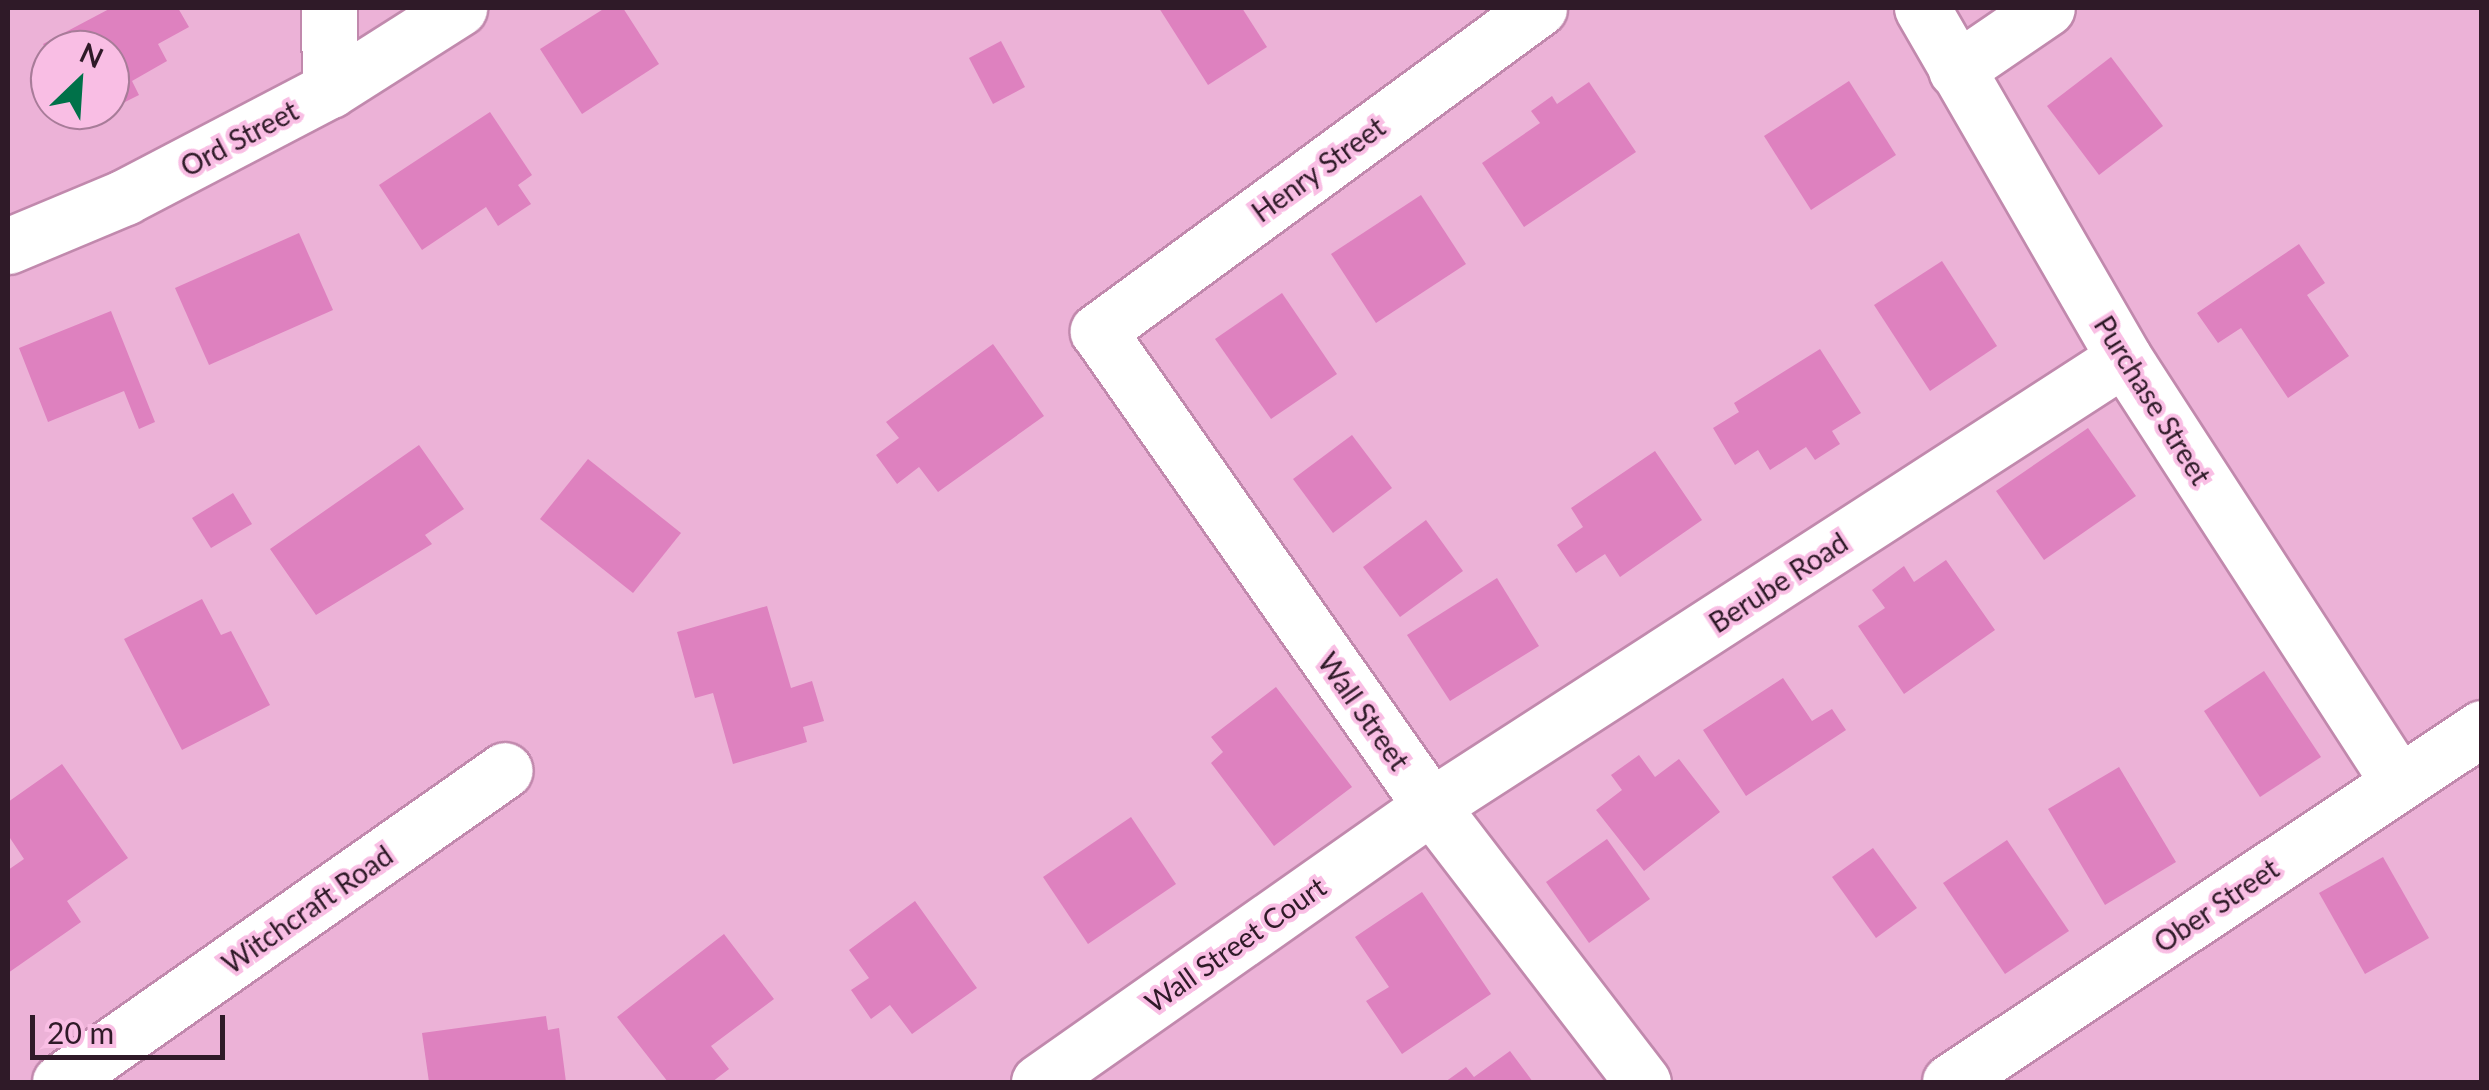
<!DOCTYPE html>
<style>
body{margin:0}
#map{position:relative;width:2489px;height:1090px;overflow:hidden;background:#ecb2d7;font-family:Lato,sans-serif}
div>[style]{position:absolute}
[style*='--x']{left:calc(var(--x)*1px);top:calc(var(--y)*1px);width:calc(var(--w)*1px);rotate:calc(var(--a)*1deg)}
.building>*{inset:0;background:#de81bf}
.roads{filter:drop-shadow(2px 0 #c189ad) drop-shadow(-2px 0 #c189ad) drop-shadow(0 2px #c189ad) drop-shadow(0 -2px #c189ad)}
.minor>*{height:55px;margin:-27.5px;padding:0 27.5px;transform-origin:27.5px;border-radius:27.5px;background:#fff}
span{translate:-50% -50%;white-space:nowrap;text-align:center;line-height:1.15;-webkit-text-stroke:8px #f9bee4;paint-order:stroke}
.street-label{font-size:28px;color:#2f1a28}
.frame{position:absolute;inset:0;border:10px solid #2f1a28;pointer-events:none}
.north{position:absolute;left:30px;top:30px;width:100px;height:100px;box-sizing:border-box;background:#f9bee4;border:2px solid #a87c99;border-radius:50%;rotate:25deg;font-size:28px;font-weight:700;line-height:40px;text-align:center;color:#2f1a28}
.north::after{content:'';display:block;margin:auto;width:35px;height:45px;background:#007149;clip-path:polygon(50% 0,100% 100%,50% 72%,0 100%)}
.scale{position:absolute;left:30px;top:1015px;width:195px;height:45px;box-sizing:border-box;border:5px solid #2f1a28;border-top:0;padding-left:12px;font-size:30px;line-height:35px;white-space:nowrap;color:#2f1a28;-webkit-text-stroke:8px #f9bee4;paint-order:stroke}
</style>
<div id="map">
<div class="building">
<i style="clip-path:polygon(111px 8px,178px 8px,189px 27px,158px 44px,167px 61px,132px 81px,139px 95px,121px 104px,110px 93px,110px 50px,50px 50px,50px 57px,43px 44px)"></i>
<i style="clip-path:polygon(605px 8px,623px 8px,659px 64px,582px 114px,540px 49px)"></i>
<i style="clip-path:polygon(1159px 8px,1242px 8px,1267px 47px,1208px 85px)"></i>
<i style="clip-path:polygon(1001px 41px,1025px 87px,993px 104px,969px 58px)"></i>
<i style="clip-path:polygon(2111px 57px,2163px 126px,2099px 175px,2047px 106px)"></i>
<i style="clip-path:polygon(1849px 81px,1896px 155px,1811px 210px,1764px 136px)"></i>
<i style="clip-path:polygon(1589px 82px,1636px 152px,1524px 227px,1482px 163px,1540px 123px,1531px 111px,1552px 96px,1557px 104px)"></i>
<i style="clip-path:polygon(490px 112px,532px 175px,518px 185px,531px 204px,498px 226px,486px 207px,422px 250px,379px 185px)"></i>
<i style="clip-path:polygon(1421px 195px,1466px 264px,1376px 323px,1331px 254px)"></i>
<i style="clip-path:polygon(299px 233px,333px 310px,209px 365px,175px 288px)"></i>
<i style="clip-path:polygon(2299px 244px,2325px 283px,2307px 295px,2349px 356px,2288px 398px,2241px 328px,2218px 343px,2197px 313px)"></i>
<i style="clip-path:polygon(1942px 261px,1997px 346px,1930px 391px,1874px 305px)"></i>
<i style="clip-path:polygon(1282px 293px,1337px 374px,1271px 419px,1215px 339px)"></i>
<i style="clip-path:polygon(111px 311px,155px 422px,139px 429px,124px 391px,48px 422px,19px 348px)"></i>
<i style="clip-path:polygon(993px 344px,1044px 416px,938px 492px,919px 467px,897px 484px,876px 455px,899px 438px,886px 422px)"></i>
<i style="clip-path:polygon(1820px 349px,1861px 413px,1832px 431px,1840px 444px,1815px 460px,1806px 447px,1770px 470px,1758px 450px,1735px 465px,1713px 428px,1739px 412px,1734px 403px)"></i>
<i style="clip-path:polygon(2088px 428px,2136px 496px,2044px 560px,1996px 491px)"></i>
<i style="clip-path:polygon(1352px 435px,1392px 488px,1333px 533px,1293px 479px)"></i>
<i style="clip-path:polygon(419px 445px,464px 509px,425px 535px,432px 544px,316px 615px,270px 549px)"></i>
<i style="clip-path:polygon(1655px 451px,1702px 520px,1620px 577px,1605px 554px,1576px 573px,1557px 545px,1583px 527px,1571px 508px)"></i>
<i style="clip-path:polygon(588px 459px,681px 533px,633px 593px,540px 519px)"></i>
<i style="clip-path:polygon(233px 493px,252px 524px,211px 548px,192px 518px)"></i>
<i style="clip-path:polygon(1426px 520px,1463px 571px,1400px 617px,1363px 567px)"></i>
<i style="clip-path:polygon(1946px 560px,1995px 630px,1904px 694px,1858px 626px,1885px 608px,1872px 590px,1904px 566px,1914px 582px)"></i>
<i style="clip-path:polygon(1497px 578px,1539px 646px,1450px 701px,1407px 635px)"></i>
<i style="clip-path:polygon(202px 599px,221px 635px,231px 631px,270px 705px,182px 750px,124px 639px)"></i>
<i style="clip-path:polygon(767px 606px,791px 688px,812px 681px,824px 721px,803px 727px,807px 742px,733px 764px,713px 693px,695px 698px,677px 632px)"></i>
<i style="clip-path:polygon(2264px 671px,2321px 757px,2260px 797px,2204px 711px)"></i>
<i style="clip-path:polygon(1783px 678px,1812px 721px,1832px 709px,1846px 730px,1746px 796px,1703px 730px)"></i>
<i style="clip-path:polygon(1276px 687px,1352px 787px,1274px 846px,1211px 763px,1223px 752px,1211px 737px)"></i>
<i style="clip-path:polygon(1639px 755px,1655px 777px,1679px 759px,1720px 812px,1644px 871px,1596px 810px,1622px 790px,1611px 775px)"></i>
<i style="clip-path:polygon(62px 764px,128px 858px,67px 901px,81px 922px,8px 973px,8px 870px,24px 859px,8px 835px,8px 802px)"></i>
<i style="clip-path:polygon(2119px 767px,2176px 862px,2105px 905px,2048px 809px)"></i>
<i style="clip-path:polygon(1131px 817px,1176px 884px,1088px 944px,1043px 877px)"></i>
<i style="clip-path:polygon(1607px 839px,1650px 899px,1589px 943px,1546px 882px)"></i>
<i style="clip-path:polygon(2007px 840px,2069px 931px,2005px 974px,1943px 883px)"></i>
<i style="clip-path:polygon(1873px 848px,1917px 908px,1876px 938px,1832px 877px)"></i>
<i style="clip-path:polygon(2383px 857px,2429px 938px,2365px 974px,2319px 893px)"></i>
<i style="clip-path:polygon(1422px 892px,1491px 994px,1402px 1054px,1366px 1001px,1389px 987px,1355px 937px)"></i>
<i style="clip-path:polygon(915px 901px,977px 988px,912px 1034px,890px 1005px,871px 1019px,851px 990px,869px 978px,849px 950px)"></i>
<i style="clip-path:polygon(724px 934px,774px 999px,711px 1046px,729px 1069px,712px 1082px,668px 1082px,617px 1017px)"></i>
<i style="clip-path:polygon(546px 1016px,548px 1030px,559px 1028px,566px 1082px,429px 1082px,422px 1033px)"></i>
<i style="clip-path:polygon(1510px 1051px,1533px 1082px,1445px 1082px,1466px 1067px,1474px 1077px)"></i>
</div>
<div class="roads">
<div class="minor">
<i style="--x:329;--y:8;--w:82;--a:89.3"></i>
<i style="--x:1539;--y:8;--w:547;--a:143.78"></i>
<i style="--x:1098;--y:331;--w:580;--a:54.97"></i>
<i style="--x:1431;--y:806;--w:348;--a:52.5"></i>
<i style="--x:1922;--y:8;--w:404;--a:60"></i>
<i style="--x:2124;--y:358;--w:506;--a:57.09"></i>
<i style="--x:1956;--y:70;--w:110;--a:-34.3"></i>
<i style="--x:8;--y:246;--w:127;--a:-22.7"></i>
<i style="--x:125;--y:197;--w:231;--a:-27.6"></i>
<i style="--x:330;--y:90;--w:153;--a:-32.4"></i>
<i style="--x:60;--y:1082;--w:543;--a:-35.04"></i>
<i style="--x:1039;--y:1082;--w:479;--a:-35.1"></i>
<i style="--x:1431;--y:806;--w:825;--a:-32.88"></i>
<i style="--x:1950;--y:1082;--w:639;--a:-33.64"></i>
</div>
</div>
<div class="street-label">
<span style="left:239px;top:138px;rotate:-28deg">Ord Street</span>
<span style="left:1318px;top:169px;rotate:-36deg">Henry Street</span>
<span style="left:2153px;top:400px;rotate:58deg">Purchase Street</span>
<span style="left:1778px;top:582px;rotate:-33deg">Berube Road</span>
<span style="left:1364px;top:711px;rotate:55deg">Wall Street</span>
<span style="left:2216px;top:905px;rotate:-34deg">Ober Street</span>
<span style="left:307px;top:909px;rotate:-35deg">Witchcraft Road</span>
<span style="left:1235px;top:944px;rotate:-35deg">Wall Street Court</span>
</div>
<div class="frame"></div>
<div class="north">N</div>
<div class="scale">20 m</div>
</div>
